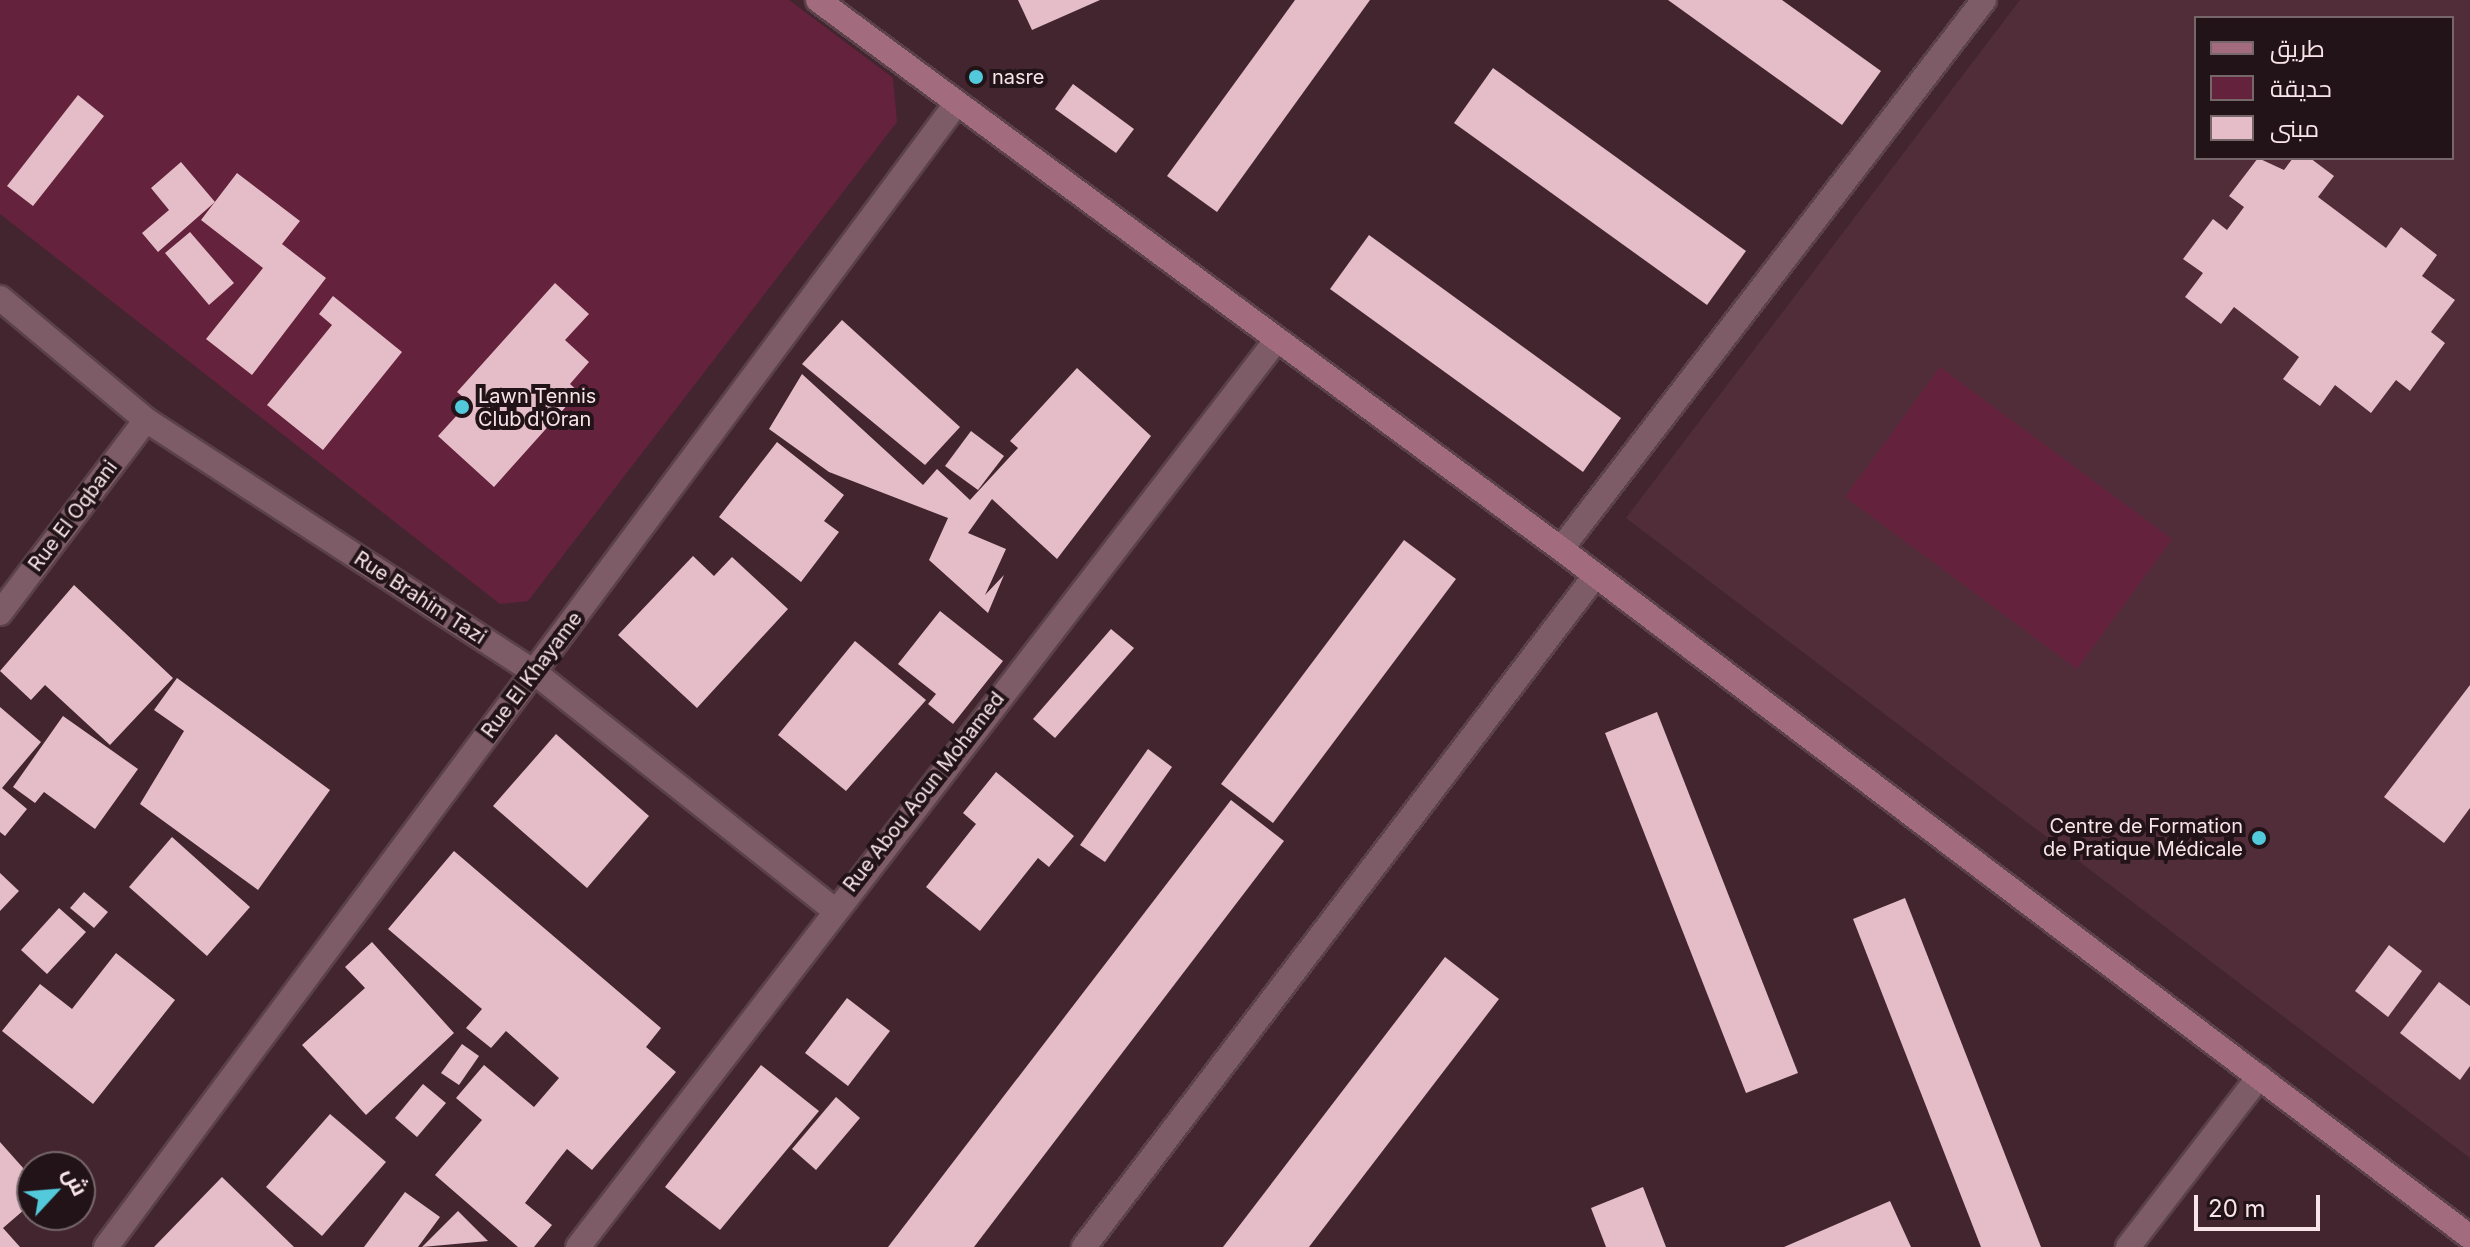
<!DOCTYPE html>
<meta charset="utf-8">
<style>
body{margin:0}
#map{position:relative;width:2470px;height:1247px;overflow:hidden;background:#43252f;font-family:Inter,Cairo,sans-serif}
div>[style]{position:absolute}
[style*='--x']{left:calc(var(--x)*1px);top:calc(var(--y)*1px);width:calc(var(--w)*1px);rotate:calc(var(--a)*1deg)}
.built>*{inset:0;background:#512d3a}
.green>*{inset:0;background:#64223c}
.building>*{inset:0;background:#e4bdc8}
.roads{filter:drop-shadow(2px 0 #5a414a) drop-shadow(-2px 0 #5a414a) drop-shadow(0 2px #5a414a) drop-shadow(0 -2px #5a414a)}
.street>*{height:24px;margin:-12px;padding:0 12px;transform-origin:12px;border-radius:12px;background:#7e5c67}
.secondary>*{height:24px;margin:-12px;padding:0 12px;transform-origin:12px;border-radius:12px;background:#a26c7e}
.dots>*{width:22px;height:22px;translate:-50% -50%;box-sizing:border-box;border:4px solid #211317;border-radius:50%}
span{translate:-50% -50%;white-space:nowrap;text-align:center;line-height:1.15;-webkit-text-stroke:8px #211317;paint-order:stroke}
.poi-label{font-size:20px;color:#f9e4ea}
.left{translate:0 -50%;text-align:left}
.right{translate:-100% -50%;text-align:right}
.street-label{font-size:20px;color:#f9e4ea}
.legend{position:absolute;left:2194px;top:16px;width:260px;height:144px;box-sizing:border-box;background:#211317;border:2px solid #77676b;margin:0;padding:10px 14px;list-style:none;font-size:24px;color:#f9e4ea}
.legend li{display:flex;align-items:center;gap:16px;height:40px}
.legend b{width:40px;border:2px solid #77676b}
.north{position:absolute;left:16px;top:1151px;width:80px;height:80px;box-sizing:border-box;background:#211317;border:2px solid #77676b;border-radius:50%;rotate:64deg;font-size:22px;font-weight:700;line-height:32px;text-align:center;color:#f9e4ea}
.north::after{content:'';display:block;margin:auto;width:28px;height:36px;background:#53cadc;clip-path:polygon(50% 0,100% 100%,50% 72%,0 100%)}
.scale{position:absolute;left:2194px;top:1195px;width:126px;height:36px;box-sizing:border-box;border:4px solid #f9e4ea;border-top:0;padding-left:10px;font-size:24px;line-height:28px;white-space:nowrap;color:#f9e4ea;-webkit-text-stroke:6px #211317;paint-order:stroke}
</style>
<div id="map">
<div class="built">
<i style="clip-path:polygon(evenodd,2020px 0,2470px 0,2470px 1158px,1626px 518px,2020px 0,2196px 18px,2452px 18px,2452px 158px,2196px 158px,2196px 18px)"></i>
</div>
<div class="green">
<i style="clip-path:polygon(0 0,789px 0,893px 78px,897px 122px,528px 601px,500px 604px,0 214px)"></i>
<i style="clip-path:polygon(1940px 367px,2172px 539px,2077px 669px,1845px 497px)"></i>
</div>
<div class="building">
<i style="clip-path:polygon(1018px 0,1100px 0,1032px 30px)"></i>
<i style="clip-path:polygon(1295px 0,1370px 0,1217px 212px,1167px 176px)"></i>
<i style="clip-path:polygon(1668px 0,1782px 0,1881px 71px,1842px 125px)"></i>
<i style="clip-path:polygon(1493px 68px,1746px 251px,1707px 305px,1454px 123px)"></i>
<i style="clip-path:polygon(1073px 84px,1134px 129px,1116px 153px,1055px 109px)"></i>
<i style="clip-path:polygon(78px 95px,104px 116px,33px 206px,7px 186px)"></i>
<i style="clip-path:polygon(2258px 158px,2284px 170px,2293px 158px,2310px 158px,2334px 176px,2318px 197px,2386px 248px,2401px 227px,2437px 255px,2422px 276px,2455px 300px,2431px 332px,2445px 343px,2410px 391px,2396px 380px,2371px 413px,2335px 385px,2320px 406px,2283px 379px,2299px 357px,2234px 307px,2221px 324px,2185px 297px,2203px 273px,2183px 259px,2213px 219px,2227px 230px,2244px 207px,2229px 196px)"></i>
<i style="clip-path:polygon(181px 162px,215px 202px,158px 252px,142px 233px,169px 210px,151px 188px)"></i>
<i style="clip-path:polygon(237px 173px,300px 221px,282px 244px,326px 278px,252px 375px,206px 339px,263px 268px,201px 220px)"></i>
<i style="clip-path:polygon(190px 232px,234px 283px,209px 305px,165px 253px)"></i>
<i style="clip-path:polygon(1369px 235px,1621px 418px,1583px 472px,1330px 289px)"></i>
<i style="clip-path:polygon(555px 283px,589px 314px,565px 340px,589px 362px,570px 384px,579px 392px,494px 487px,438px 436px,469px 402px,457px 392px)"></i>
<i style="clip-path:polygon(333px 296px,402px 352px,323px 450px,267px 405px,332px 325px,319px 314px)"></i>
<i style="clip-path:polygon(842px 320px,960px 427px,925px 465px,802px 364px)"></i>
<i style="clip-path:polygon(1077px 368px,1151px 436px,1057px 559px,992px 499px,968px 533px,1006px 549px,985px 595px,1004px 575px,988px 613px,929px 560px,948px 518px,829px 472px,769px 429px,802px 374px,923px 485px,937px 469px,970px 500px,1018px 448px,1010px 441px)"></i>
<i style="clip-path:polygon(971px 431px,1004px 456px,978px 490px,945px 466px)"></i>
<i style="clip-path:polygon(777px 442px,844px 495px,824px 521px,839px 532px,801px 582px,719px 517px)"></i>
<i style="clip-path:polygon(1404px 540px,1456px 579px,1273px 823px,1221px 784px)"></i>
<i style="clip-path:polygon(693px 556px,714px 576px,732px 557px,788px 609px,697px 708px,618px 635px)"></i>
<i style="clip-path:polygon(74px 585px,173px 678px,110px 745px,45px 685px,31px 700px,0 671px)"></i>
<i style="clip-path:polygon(940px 611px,1003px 661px,953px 724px,928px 704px,936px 694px,898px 664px)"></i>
<i style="clip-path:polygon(1111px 629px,1134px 648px,1055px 738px,1033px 719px)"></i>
<i style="clip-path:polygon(855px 641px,926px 700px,846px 791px,778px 735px)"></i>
<i style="clip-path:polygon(177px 678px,330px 790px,258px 890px,140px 804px,184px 731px,154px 710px)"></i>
<i style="clip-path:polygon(2470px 685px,2470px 808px,2444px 843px,2384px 797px)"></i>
<i style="clip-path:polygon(0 707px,41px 742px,2px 788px,27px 809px,5px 836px,0 832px)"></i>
<i style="clip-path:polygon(1657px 712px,1798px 1073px,1746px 1093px,1605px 733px)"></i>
<i style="clip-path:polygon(63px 716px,138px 769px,95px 829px,44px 792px,35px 803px,13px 787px)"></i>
<i style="clip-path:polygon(556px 734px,649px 816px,587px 888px,493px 806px)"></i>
<i style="clip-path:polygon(1148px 749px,1172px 767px,1105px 862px,1080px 845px)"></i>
<i style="clip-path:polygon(996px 772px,1074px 836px,1049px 867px,1038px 858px,980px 931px,926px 887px,976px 824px,963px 813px)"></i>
<i style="clip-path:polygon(1231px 800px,1284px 841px,974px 1247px,888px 1247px)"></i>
<i style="clip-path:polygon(172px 837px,250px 907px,207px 956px,129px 887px)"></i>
<i style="clip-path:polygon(454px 851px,661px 1028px,646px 1047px,676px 1072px,592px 1170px,567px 1149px,559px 1159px,525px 1203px,552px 1225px,534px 1247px,518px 1247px,435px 1175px,482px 1120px,456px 1098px,484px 1065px,534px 1107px,559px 1078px,506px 1031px,491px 1048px,466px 1028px,482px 1009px,388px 929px)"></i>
<i style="clip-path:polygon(0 873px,19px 891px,0 911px)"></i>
<i style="clip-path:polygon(84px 892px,108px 912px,94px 928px,70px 908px)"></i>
<i style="clip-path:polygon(1905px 898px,2041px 1247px,1981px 1247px,1853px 919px)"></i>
<i style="clip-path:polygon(59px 908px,86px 932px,47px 974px,21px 950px)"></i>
<i style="clip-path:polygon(372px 942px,454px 1033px,366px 1115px,302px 1045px,365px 988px,345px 967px)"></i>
<i style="clip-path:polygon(2389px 945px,2422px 971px,2388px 1017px,2355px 991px)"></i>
<i style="clip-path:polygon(116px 953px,175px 1000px,93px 1104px,2px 1031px,40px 984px,72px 1009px)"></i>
<i style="clip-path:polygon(1445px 957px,1499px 999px,1309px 1247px,1223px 1247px)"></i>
<i style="clip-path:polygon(2439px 982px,2470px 1006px,2470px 1066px,2460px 1080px,2400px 1033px)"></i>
<i style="clip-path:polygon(847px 998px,890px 1031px,848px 1086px,805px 1053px)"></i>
<i style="clip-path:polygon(462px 1044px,479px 1056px,459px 1085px,441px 1073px)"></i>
<i style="clip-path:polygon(761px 1065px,819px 1111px,720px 1230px,665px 1187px)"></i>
<i style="clip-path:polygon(423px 1084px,446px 1103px,417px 1137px,395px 1118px)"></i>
<i style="clip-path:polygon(836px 1097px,860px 1118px,816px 1170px,792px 1149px)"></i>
<i style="clip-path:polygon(330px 1114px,386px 1162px,322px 1236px,266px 1187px)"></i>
<i style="clip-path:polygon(0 1142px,32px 1178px,32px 1203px,3px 1228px,20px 1247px,0 1247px)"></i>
<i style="clip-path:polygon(222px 1177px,294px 1247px,154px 1247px)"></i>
<i style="clip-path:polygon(1643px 1187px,1666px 1247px,1606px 1247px,1591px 1208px)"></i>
<i style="clip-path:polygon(405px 1192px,440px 1217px,418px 1247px,364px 1247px)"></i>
<i style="clip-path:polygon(1890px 1201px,1911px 1247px,1784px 1247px)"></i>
<i style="clip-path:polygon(458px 1211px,488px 1241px,422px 1247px)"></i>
</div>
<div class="roads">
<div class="street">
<i style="--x:0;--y:298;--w:190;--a:39.9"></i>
<i style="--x:146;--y:420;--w:463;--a:33"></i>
<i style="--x:534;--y:672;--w:382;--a:38.4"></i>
<i style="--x:1561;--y:549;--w:693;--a:-52.39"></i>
<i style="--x:0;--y:613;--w:242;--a:-52.9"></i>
<i style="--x:106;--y:1247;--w:1426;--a:-53.36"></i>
<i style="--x:578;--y:1247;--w:1142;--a:-52.4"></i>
<i style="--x:1084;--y:1247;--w:843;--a:-52.71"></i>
<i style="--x:2128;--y:1247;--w:215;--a:-52.4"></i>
</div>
<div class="secondary">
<i style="--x:818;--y:0;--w:924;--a:36.46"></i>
<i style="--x:1561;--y:549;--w:1140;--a:37.12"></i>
</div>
</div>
<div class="dots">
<i style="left:976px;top:77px;background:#53cadc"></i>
<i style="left:462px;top:407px;background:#53cadc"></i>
<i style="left:2259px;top:838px;background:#53cadc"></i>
</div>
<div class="poi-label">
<span class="left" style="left:992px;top:77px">nasre</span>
<span class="left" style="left:478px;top:408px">Lawn Tennis<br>Club d'Oran</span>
<span class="right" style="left:2243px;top:838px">Centre de Formation<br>de Pratique Médicale</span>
</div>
<div class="street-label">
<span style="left:73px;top:516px;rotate:-53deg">Rue El Oqbani</span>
<span style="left:420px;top:598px;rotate:33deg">Rue Brahim Tazi</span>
<span style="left:532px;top:675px;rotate:-53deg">Rue El Khayame</span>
<span style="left:924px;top:792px;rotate:-52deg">Rue Abou Aoun Mohamed</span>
</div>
<ul class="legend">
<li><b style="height:10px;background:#a26c7e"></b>طريق</li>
<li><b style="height:22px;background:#64223c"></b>حديقة</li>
<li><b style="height:22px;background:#e4bdc8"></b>مبنى</li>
</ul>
<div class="north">ش</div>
<div class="scale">20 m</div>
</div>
